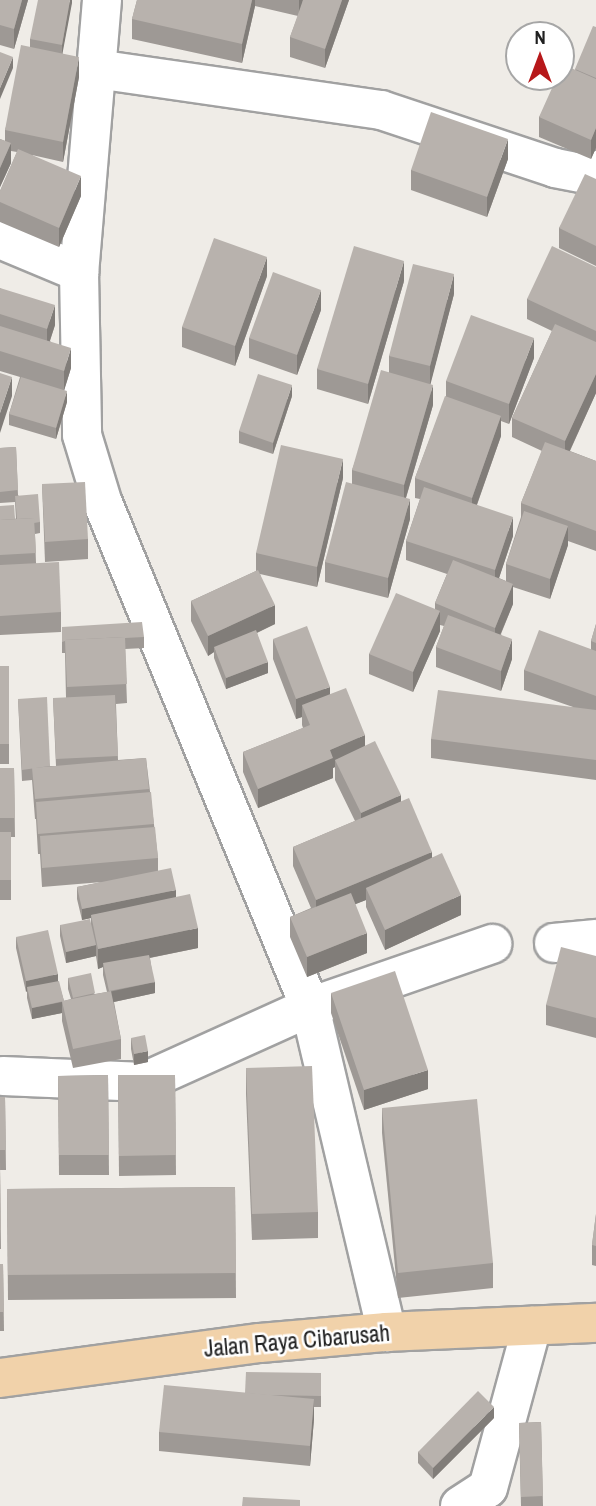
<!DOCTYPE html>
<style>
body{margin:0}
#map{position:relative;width:596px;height:1506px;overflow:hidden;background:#efece7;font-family:"Archivo Narrow",sans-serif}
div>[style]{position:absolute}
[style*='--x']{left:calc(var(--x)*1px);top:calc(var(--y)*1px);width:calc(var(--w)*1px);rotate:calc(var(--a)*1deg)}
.roads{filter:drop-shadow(2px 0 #a1a1a1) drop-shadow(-2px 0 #a1a1a1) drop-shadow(0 2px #a1a1a1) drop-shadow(0 -2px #a1a1a1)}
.minor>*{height:38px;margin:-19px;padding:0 19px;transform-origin:19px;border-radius:19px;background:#fff}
.major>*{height:38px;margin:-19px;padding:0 19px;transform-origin:19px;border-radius:19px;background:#f1d2aa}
.wall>*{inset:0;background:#9e9995}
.shaded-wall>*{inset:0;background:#817d79}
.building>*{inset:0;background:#b8b2ad}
span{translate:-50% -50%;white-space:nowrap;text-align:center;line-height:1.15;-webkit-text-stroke:5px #fff;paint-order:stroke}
.street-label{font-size:23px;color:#202020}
.north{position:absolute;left:505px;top:21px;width:70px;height:70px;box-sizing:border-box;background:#fff;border:2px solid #a6a6a6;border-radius:50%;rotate:0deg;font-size:19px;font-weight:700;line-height:28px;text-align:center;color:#202020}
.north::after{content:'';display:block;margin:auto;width:24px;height:32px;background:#b7181a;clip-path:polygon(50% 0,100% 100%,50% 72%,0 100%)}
</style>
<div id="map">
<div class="roads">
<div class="minor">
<i style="--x:102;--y:0;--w:273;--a:94.8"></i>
<i style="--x:79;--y:272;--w:163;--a:88.9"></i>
<i style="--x:82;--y:435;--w:69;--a:73.1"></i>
<i style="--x:102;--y:501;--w:547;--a:67.65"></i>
<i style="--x:310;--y:1007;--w:334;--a:76.7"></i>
<i style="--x:96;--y:69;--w:288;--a:8.2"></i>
<i style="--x:381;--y:110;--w:183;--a:18.4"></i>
<i style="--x:555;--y:168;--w:33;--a:11"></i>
<i style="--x:587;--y:174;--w:10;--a:-24"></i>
<i style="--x:0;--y:239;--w:86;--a:22.7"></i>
<i style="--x:554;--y:943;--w:42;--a:-5.4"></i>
<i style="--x:3;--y:1076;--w:141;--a:2.4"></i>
<i style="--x:144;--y:1082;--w:182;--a:-24.3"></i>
<i style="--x:310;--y:1007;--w:193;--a:-19.1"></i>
<i style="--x:460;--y:1506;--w:33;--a:-33"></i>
<i style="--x:488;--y:1488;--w:168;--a:-74.8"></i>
</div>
<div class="major">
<i style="--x:0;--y:1378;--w:262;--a:-7.7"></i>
<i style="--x:260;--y:1343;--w:127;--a:-5"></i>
<i style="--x:387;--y:1332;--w:209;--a:-2.5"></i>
</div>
</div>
<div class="wall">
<i style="clip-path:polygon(0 0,28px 0,14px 49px,0 45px)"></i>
<i style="clip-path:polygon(72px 0,62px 53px,79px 77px,63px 162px,32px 155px,81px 196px,59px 247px,0 222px,0 191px,17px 152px,11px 151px,11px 163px,0 187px,0 139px,5px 141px,5px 130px,30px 47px,30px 39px)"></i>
<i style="clip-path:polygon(137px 0,349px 0,325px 68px,290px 57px,290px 37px,298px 16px,255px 6px,242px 63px,132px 39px,132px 19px)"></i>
<i style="clip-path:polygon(596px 27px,596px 148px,591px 159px,539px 137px,539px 117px,575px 70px)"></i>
<i style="clip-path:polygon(508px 159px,487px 217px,411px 190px,411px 170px)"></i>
<i style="clip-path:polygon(596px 179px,596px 266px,559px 248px,559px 228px)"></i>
<i style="clip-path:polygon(596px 267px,596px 393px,570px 451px,596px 461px,596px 551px,568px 541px,568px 545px,550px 599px,513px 587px,513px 604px,501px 634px,512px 659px,501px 691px,436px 667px,436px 647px,444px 626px,440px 625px,440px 631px,413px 692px,369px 674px,369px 654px,435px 609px,435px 603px,447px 574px,406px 560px,406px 541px,420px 499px,415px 498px,415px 478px,446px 396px,446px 381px,534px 358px,509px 424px,501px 421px,501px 436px,477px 505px,513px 536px,499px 578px,506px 581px,506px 564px,521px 517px,521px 503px,542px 451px,512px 437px,512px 418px,552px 331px,527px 319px,527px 299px)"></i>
<i style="clip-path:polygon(267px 276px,235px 366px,182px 347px,182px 327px)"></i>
<i style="clip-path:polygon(404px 281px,368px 404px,317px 389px,317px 369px)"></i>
<i style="clip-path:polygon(0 288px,55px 325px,50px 341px,71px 368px,64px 390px,67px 402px,56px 439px,9px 425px,9px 414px,20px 377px,0 371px)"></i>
<i style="clip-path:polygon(454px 294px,430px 384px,433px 405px,406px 498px,410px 519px,388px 598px,325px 582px,325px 562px,352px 484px,352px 470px,389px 372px,389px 356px)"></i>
<i style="clip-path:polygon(321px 310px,297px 375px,249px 358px,249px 338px)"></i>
<i style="clip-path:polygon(292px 396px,273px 454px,239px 443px,239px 431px)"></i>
<i style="clip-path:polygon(16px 447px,18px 495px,40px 522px,40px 533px,35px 534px,36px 563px,61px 612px,61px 632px,0 635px,0 506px,16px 519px,15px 502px,0 503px,0 448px)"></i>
<i style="clip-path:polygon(343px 478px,317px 587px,260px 574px,275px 624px,257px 633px,268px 673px,226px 689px,214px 658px,214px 652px,208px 656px,191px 621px,191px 601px,256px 571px,256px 553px)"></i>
<i style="clip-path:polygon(42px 484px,88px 539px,88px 559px,45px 562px)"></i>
<i style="clip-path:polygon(596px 624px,596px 780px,431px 758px,431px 739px,573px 707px,524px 690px,524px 670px,591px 649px,591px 641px)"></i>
<i style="clip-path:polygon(62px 627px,144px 637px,144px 648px,125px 649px,127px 703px,116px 704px,118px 760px,146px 758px,158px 858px,158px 871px,176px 897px,198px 948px,150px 958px,155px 993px,114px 1002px,121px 1039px,121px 1059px,73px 1068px,62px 1021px,62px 1013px,32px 1019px,27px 998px,27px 991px,26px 992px,16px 948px,16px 937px,58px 981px,64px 1001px,71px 999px,68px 989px,68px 978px,95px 994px,107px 992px,103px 975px,103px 967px,98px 969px,96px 956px,66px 963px,60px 936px,60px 925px,91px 925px,91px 918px,82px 920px,77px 899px,77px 887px,102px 882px,42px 887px,40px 854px,38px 854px,36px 819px,35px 819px,32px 780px,22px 781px,18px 699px,50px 766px,56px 766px,53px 698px,66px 698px,65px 653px,62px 653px)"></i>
<i style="clip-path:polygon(273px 639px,330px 694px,365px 746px,401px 802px,432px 857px,461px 915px,385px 950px,366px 907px,366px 900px,355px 904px,367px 953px,307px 977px,290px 937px,290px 917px,311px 908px,293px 866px,293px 847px,355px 821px,335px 780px,335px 767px,333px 768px,333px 778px,258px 808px,243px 772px,243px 752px,303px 728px,302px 725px,302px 717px,296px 719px,273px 659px)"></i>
<i style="clip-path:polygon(0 666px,9px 666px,9px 764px,0 764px)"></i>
<i style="clip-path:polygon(0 768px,14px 768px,15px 837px,11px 837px,11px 900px,0 900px)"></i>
<i style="clip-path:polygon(596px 956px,596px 1038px,546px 1025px,546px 1005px)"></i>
<i style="clip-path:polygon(331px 993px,428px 1089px,364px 1110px,331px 1013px)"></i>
<i style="clip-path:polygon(131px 1038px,148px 1062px,134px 1065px,131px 1049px)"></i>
<i style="clip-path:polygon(246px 1068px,318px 1212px,318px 1238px,252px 1240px,246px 1094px)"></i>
<i style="clip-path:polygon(108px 1075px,109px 1175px,59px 1175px,58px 1076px)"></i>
<i style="clip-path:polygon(118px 1075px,175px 1075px,176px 1175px,119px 1176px)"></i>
<i style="clip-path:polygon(0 1097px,5px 1097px,6px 1170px,0 1170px,1px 1249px,0 1249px)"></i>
<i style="clip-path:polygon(382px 1108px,493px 1263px,493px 1288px,398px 1298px,382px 1133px)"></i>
<i style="clip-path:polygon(235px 1187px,236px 1298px,8px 1300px,7px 1189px)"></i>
<i style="clip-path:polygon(596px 1214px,596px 1266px,592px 1265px,592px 1245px)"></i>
<i style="clip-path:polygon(0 1264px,3px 1264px,4px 1331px,0 1331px)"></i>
<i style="clip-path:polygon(321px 1373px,321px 1407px,314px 1407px,314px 1419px,310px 1466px,159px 1451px,159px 1432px,245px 1393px)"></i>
<i style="clip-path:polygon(494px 1418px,433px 1479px,418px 1463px,418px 1452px)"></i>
<i style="clip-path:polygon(541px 1422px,543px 1506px,521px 1506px,519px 1423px)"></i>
</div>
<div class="shaded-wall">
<i style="clip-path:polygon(22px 0,28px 0,14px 49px,14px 29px)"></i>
<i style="clip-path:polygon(70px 0,72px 0,72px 3px,62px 56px,62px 45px)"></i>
<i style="clip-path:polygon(252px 0,255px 0,255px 6px,242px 63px,242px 44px)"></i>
<i style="clip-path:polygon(299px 0,303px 0,299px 16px)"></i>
<i style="clip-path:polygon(342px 0,349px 0,325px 68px,325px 49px)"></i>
<i style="clip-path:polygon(13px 57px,13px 68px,0 99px,0 88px)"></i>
<i style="clip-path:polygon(79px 57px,79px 77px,63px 162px,63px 142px)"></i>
<i style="clip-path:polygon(596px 128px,596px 148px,591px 159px,591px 140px)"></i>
<i style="clip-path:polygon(508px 139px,508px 159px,487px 217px,487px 197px)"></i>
<i style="clip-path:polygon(11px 143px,11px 163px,0 187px,0 168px)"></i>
<i style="clip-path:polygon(81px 176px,81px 196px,59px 247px,59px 228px)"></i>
<i style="clip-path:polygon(267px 257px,267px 276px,235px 366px,235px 346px)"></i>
<i style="clip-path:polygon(404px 261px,404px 281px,368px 404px,368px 384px)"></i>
<i style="clip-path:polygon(454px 274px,454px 294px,430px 386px,430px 366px)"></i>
<i style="clip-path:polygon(321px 290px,321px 310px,297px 375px,297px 355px)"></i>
<i style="clip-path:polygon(55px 305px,55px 325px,47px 349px,47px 329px)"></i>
<i style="clip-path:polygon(534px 338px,534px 358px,509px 424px,509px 404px)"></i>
<i style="clip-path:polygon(71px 348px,71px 368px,64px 391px,64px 371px)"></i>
<i style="clip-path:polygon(596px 374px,596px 393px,565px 461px,565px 441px)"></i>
<i style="clip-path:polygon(12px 377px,12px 396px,0 433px,0 413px)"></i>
<i style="clip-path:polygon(292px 385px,292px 396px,273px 454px,273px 443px)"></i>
<i style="clip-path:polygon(433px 385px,433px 405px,404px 504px,404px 485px)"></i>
<i style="clip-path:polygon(67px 391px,67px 402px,56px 439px,56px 428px)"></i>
<i style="clip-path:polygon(501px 416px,501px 436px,472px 518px,472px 498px)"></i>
<i style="clip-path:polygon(343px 459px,343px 478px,317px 587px,317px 567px)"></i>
<i style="clip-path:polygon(410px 499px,410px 519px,388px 598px,388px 578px)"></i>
<i style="clip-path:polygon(513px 517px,513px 536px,495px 590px,495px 570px)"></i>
<i style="clip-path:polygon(568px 526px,568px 545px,550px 599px,550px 579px)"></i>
<i style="clip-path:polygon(513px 584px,513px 604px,495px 647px,495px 628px)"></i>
<i style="clip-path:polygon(275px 605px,275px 624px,216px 652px,214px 647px,214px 652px,208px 656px,208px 636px)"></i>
<i style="clip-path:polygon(440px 611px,440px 631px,413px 692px,413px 672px)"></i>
<i style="clip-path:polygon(512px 639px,512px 659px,501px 691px,501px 671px)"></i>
<i style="clip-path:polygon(268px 662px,268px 673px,226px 689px,226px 678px)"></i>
<i style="clip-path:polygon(330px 687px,330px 707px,302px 705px,302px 717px,296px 719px,296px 699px)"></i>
<i style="clip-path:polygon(365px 735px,365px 755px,335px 760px,335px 767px,333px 768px,333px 778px,258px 808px,258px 789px,330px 750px)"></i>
<i style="clip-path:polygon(401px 795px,401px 814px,361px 833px,361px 813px)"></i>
<i style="clip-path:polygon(432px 852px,432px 872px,366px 888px,366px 900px,316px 920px,316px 900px)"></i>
<i style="clip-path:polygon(176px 890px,176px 901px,91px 915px,91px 918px,82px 920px,82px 909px)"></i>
<i style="clip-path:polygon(461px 895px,461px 915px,385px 950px,385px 930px)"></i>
<i style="clip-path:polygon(198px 928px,198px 948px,104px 967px,103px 963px,103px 967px,98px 969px,98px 949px)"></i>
<i style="clip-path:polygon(367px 933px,367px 953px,307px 977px,307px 957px)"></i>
<i style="clip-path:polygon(96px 945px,96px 956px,66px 963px,66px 952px)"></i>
<i style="clip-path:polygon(58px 974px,58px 985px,27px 987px,27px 991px,26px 992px,26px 981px)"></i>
<i style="clip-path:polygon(155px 982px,155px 993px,109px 1003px,109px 992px)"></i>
<i style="clip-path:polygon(62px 1002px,62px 1013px,32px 1019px,32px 1008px)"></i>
<i style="clip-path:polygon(148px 1051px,148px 1062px,134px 1065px,134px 1054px)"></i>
<i style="clip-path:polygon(428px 1070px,428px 1089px,364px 1110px,364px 1090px)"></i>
<i style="clip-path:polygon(314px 1399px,314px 1419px,310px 1466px,310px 1446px)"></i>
<i style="clip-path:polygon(494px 1407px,494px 1418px,433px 1479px,433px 1468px)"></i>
</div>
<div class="building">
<i style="clip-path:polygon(0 0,22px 0,14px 29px,0 25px)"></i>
<i style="clip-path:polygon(38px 0,70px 0,62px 45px,30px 39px)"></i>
<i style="clip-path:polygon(137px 0,252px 0,242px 44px,132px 19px)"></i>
<i style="clip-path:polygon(303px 0,342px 0,325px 49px,290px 37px)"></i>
<i style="clip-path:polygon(593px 26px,596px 27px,596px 78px,575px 69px)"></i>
<i style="clip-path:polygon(21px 45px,79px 57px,63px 142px,5px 130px)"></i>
<i style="clip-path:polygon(0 52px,13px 57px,0 88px)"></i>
<i style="clip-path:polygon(562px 64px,596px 79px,596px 128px,591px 140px,539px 117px,557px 77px,561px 77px,561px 67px)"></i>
<i style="clip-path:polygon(431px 112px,508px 139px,487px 197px,411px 170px)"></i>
<i style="clip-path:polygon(0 139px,11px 143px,0 168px)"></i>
<i style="clip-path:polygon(18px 149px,81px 176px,59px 228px,0 202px,0 191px)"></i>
<i style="clip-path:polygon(585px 174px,596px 179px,596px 246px,559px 228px)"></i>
<i style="clip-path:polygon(214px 238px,267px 257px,235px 346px,182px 327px)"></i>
<i style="clip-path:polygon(354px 246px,404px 261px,368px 384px,317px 369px)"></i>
<i style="clip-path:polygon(552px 246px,596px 267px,596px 331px,527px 299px)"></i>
<i style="clip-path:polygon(413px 264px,454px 274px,430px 366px,389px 356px)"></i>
<i style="clip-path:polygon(273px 272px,321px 290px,297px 355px,249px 338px)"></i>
<i style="clip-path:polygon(0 288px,55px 305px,47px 329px,0 314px)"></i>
<i style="clip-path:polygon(471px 315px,534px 338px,509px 404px,446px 381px)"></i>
<i style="clip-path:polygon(555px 324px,596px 342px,596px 374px,565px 441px,512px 418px)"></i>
<i style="clip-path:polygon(0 326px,71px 348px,64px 371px,0 351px)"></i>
<i style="clip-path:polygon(381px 370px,433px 385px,404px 485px,352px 470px)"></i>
<i style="clip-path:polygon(0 373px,12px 377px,0 413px)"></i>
<i style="clip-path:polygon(258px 374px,292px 385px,273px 443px,239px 431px)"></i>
<i style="clip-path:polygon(21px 377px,67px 391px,56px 428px,9px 414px)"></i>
<i style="clip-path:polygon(445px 396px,501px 416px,472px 498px,415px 478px)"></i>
<i style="clip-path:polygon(545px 442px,596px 461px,596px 531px,521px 503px)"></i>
<i style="clip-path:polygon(281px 445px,343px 459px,317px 567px,256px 553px)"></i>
<i style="clip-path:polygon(16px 447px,18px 490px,0 492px,0 448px)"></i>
<i style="clip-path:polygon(85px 482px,88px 539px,45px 542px,42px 484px)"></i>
<i style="clip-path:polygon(346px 482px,410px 499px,388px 578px,325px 562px)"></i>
<i style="clip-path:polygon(424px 487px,513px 517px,495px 570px,406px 541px)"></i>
<i style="clip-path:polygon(38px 494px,40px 522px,34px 523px,34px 518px,17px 519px,15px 496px)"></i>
<i style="clip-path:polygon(14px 505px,15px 519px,0 520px,0 506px)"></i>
<i style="clip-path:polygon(524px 511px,568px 526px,550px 579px,506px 564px)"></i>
<i style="clip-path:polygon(34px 518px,36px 553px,0 555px,0 520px)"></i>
<i style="clip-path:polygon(453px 560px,513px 584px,495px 628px,435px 603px)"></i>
<i style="clip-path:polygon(59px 562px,61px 612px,0 616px,0 565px)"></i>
<i style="clip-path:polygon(258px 570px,275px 605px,208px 636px,191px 601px)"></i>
<i style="clip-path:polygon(396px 593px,440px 611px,413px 672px,369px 654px)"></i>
<i style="clip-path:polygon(448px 615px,512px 639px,501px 671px,436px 647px)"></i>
<i style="clip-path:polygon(142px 622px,144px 637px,125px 638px,125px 637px,65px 640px,65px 641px,62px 642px,62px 627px)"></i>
<i style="clip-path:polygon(596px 624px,596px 643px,591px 641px)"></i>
<i style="clip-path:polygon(307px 626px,330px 687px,296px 699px,273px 639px)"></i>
<i style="clip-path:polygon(256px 630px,268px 662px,226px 678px,214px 647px)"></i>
<i style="clip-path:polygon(539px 630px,596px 651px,596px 696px,524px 670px)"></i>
<i style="clip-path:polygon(125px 637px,127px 684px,67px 687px,65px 640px)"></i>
<i style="clip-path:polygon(0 666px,9px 666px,9px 744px,0 744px)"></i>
<i style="clip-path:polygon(346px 688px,365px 735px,330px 750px,333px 758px,258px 789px,243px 752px,310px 725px,302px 705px)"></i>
<i style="clip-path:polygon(438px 690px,596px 710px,596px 760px,431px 739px)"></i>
<i style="clip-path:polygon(115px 695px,118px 756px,56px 759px,53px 698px)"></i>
<i style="clip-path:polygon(47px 697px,50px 766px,22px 770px,18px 699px)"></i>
<i style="clip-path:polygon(375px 741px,401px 795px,361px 813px,335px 760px)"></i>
<i style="clip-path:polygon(146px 758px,149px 789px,35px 799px,32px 768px)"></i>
<i style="clip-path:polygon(0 768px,14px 768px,15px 818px,0 818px)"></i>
<i style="clip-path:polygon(151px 792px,154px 824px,38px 834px,36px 802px)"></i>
<i style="clip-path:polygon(409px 798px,432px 852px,316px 900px,293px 847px)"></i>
<i style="clip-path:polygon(155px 827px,158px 858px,42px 868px,40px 836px)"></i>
<i style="clip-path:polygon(0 832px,11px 832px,11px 880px,0 880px)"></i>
<i style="clip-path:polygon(442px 853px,461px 895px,385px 930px,366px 888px)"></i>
<i style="clip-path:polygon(171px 868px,176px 890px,82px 909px,77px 887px)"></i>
<i style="clip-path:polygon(351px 893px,367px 933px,307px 957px,290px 917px)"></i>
<i style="clip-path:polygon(190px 894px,198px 928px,98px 949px,91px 915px)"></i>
<i style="clip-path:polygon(90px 919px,96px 945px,66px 952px,60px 925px)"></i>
<i style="clip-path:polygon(48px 930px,58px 974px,26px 981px,16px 937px)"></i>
<i style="clip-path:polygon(561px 947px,596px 956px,596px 1018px,546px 1005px)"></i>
<i style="clip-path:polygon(149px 955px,155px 982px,109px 991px,103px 963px)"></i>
<i style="clip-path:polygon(395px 971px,428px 1070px,364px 1090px,331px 993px)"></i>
<i style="clip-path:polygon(91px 973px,95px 993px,73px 998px,68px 978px)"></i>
<i style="clip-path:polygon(59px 981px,64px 1001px,32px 1008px,27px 987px)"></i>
<i style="clip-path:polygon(111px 991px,121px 1039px,73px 1049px,62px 1001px)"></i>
<i style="clip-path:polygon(145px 1035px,148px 1051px,134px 1054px,131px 1038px)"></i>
<i style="clip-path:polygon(312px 1066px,318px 1212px,252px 1214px,246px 1068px)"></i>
<i style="clip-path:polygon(108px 1075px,109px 1155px,59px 1155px,58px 1076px)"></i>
<i style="clip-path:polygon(118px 1075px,175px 1075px,176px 1155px,119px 1156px)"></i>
<i style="clip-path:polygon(0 1097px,5px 1097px,6px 1150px,0 1150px)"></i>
<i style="clip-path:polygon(477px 1099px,493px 1263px,398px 1273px,382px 1108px)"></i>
<i style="clip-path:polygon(0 1161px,1px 1230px,0 1230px)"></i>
<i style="clip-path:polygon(235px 1187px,236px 1273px,8px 1275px,7px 1189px)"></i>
<i style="clip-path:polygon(596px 1214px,596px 1246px,592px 1245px)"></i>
<i style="clip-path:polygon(0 1264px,3px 1264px,4px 1312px,0 1312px)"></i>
<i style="clip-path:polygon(246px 1372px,321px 1373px,321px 1396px,266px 1395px,245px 1393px)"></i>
<i style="clip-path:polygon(164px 1385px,314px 1399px,310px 1446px,159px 1432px)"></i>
<i style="clip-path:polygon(478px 1391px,494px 1407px,433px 1468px,418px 1452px)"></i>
<i style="clip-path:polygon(541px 1422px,543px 1496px,521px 1497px,519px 1423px)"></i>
<i style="clip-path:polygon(243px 1497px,300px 1500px,300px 1506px,242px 1506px)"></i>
</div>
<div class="street-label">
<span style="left:297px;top:1341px;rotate:-5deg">Jalan Raya Cibarusah</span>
</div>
<div class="north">N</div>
</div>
